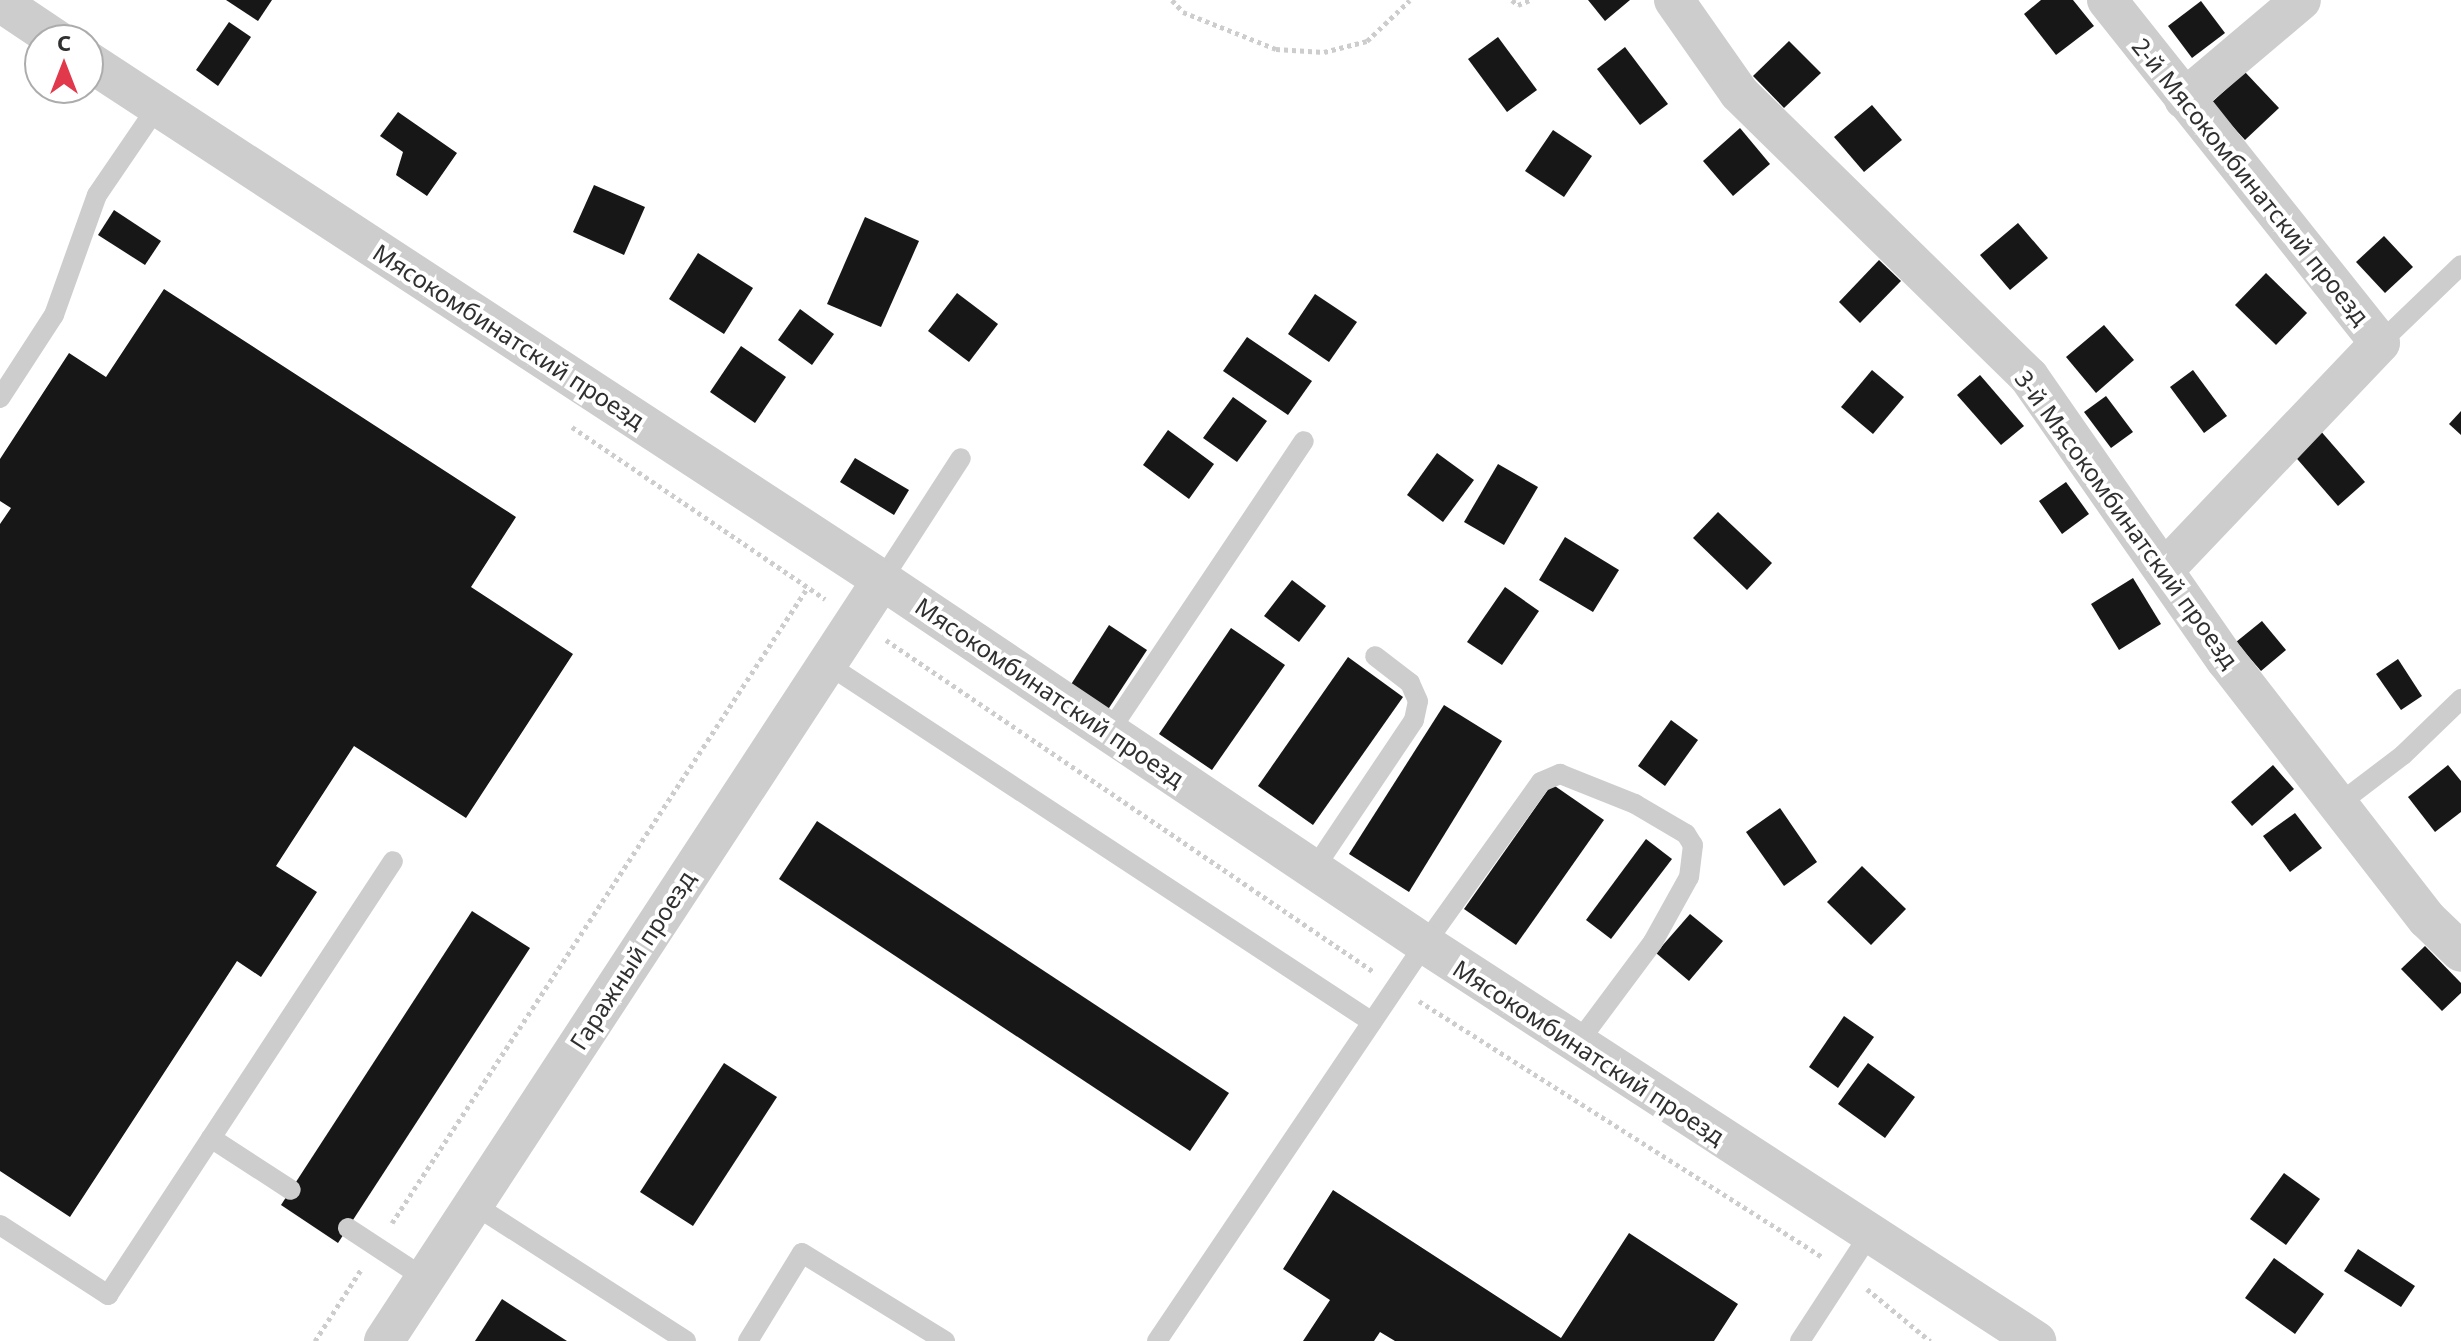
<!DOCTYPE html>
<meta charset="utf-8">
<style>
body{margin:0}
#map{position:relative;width:2461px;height:1341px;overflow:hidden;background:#fff;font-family:"Noto Sans",sans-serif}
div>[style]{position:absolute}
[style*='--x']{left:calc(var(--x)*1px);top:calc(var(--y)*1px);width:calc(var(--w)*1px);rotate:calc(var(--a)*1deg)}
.building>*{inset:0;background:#171717}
.path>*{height:5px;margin-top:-2.5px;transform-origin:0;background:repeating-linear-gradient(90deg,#cdcdcd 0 4px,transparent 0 8px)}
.service>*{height:20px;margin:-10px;padding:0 10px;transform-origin:10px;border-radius:10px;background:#cdcdcd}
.minor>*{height:40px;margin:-20px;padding:0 20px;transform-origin:20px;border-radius:20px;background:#cdcdcd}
span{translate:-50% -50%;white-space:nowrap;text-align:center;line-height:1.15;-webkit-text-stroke:8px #fff;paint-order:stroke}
.street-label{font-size:24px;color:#303030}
.north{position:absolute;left:24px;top:24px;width:80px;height:80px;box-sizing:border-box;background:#fff;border:2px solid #acacac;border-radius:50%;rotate:0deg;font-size:22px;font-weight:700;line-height:32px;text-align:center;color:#303030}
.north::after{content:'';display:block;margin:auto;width:28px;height:36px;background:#e1384b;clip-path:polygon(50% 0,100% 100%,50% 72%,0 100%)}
</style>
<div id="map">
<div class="building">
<i style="clip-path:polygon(226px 0,272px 0,258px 21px)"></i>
<i style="clip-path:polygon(1588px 0,1630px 0,1605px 21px)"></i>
<i style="clip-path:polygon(2041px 0,2073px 0,2094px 26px,2056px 55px,2024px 14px)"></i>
<i style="clip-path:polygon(2201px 1px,2225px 33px,2192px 58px,2168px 26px)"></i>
<i style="clip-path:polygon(229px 22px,251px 37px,218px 86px,196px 70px)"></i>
<i style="clip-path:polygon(1498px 37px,1537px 90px,1507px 112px,1468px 59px)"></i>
<i style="clip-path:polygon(1789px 41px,1821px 73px,1784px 108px,1753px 76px)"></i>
<i style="clip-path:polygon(1625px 47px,1668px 104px,1640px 125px,1597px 69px)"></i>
<i style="clip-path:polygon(2245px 72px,2279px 108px,2245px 140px,2211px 103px)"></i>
<i style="clip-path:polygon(1872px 105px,1902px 140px,1864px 172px,1834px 137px)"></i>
<i style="clip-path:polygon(398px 112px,457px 153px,427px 196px,396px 175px,403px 152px,380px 136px)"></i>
<i style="clip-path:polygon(1740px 128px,1770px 164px,1733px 196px,1703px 161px)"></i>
<i style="clip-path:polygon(1553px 130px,1592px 156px,1564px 197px,1525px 171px)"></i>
<i style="clip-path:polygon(594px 185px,645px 207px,624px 255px,573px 232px)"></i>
<i style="clip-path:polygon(114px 210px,161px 241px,145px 265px,98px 235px)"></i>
<i style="clip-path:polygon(865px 217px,919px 241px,881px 327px,827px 304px)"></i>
<i style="clip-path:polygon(2018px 223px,2048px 258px,2010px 290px,1980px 255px)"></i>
<i style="clip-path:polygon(2384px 236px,2413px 267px,2385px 293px,2356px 262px)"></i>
<i style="clip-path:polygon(698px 253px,753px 288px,724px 334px,669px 299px)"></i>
<i style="clip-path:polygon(1879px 260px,1901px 281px,1860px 323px,1839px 302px)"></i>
<i style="clip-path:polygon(2266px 273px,2307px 313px,2276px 345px,2235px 305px)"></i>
<i style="clip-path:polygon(164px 289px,516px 517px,471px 587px,573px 654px,466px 818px,354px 746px,276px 866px,317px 892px,261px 977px,237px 961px,70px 1217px,0 1171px,0 524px,11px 508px,0 501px,0 459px,69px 353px,106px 377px)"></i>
<i style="clip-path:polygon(957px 293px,998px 324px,969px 362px,928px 331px)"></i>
<i style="clip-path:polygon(1315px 294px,1357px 322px,1329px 362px,1288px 334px)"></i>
<i style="clip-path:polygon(800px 309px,834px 334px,812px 365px,778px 340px)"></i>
<i style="clip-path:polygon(2104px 325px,2134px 360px,2096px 393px,2066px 357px)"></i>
<i style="clip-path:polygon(1247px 337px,1312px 381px,1288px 415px,1223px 371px)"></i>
<i style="clip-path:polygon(741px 346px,786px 377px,755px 423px,710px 392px)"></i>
<i style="clip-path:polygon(1872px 370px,1904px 397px,1873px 434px,1841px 407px)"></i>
<i style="clip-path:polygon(2193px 370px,2227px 416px,2204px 433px,2170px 387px)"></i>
<i style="clip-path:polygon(1980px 375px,2024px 426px,2001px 445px,1957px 395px)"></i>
<i style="clip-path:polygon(2106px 396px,2133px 432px,2111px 448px,2084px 412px)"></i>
<i style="clip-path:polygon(1233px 397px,1267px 421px,1237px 462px,1203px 438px)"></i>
<i style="clip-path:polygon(2461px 411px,2461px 435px,2449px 424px)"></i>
<i style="clip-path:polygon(2319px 429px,2365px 482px,2338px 506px,2292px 453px)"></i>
<i style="clip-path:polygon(1168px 430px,1214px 464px,1189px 499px,1143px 465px)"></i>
<i style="clip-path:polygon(1437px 453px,1474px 480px,1443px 522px,1407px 495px)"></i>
<i style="clip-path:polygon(855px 458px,909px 490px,894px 515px,840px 482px)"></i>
<i style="clip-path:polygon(1498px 464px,1538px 487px,1504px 545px,1464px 522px)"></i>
<i style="clip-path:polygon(2066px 482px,2089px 514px,2062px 534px,2039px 501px)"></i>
<i style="clip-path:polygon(1718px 512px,1772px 563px,1747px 590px,1693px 538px)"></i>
<i style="clip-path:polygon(1565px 537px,1619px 570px,1593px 612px,1539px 580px)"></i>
<i style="clip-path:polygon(2133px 578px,2161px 624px,2119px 650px,2091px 604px)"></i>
<i style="clip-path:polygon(1292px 580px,1326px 606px,1299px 642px,1264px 616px)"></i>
<i style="clip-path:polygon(1505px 587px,1539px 611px,1502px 665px,1467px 642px)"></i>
<i style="clip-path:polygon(2262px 621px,2286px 650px,2261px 671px,2236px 642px)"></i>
<i style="clip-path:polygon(1109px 625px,1147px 650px,1107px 711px,1070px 686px)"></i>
<i style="clip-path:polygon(1231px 628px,1285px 665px,1212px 770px,1159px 734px)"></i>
<i style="clip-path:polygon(1348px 657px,1403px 697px,1313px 825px,1258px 786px)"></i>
<i style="clip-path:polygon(2398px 659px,2422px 696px,2401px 710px,2376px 674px)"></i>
<i style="clip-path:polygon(1444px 705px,1502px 741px,1409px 892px,1349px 854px)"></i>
<i style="clip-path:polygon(1671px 720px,1698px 740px,1665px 786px,1638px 766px)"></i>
<i style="clip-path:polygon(2273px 765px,2294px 789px,2252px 826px,2231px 802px)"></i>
<i style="clip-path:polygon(2448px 765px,2461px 781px,2461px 812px,2435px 832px,2408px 797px)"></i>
<i style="clip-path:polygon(1552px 784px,1604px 820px,1516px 945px,1464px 909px)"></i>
<i style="clip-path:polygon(1780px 808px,1817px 862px,1784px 886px,1746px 832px)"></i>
<i style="clip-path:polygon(2295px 813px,2322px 848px,2290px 872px,2263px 836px)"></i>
<i style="clip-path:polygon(817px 821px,1229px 1093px,1190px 1151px,779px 879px)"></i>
<i style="clip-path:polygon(1646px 839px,1672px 859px,1611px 939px,1586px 920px)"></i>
<i style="clip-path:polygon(1862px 866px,1906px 909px,1871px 945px,1827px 902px)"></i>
<i style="clip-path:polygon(472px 911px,530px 948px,338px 1243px,281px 1205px)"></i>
<i style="clip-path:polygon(1690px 914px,1723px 941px,1689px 981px,1656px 953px)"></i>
<i style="clip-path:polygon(2425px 946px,2461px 983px,2461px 993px,2442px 1011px,2401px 969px)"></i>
<i style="clip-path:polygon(1844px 1016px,1874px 1037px,1838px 1088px,1809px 1067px)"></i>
<i style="clip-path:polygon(724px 1063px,777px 1097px,693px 1226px,640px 1192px)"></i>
<i style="clip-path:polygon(1868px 1063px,1915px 1097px,1885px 1138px,1838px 1104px)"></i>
<i style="clip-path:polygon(2284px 1173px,2320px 1199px,2286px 1245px,2250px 1219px)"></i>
<i style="clip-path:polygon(1333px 1190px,1561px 1338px,1629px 1233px,1738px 1304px,1714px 1341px,1395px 1341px,1380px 1332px,1374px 1341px,1303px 1341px,1330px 1300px,1283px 1269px)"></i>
<i style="clip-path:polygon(2358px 1249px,2415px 1286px,2401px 1307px,2344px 1271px)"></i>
<i style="clip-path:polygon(2274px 1258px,2324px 1294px,2295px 1334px,2245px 1298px)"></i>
<i style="clip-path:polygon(502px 1299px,567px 1341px,475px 1341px)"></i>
</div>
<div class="path">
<i style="--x:1172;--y:0;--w:16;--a:47"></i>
<i style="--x:1183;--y:12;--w:100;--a:21.7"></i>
<i style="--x:1276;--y:49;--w:48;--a:3.6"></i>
<i style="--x:1324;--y:52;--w:44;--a:-14.3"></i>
<i style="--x:1367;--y:41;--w:59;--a:-43.6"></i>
<i style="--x:1512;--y:0;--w:8;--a:40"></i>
<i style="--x:1518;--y:5;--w:13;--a:-23"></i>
<i style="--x:572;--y:427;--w:306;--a:34.2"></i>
<i style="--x:886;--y:640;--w:590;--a:34.23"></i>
<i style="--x:1419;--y:1001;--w:478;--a:32.4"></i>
<i style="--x:392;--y:1223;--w:760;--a:-56.81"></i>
<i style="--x:1867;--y:1289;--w:82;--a:39.5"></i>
<i style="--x:315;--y:1341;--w:87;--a:-57.2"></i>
</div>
<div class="service">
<i style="--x:2380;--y:343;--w:112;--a:-43.9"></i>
<i style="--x:0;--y:398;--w:99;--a:-57"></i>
<i style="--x:54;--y:315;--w:127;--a:-70.3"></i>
<i style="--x:97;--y:195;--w:107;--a:-55.7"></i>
<i style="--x:882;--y:580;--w:145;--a:-57.1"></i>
<i style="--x:827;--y:664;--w:652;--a:33.3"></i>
<i style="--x:1109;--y:732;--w:350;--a:-56.2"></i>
<i style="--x:2340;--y:803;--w:79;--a:-37.3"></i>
<i style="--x:2403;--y:755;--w:81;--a:-44"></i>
<i style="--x:1314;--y:869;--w:179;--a:-56.1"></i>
<i style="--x:1414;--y:720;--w:19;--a:-78"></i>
<i style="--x:1418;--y:701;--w:20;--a:-114"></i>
<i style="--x:1410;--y:683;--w:44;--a:-142.4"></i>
<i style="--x:211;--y:1138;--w:95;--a:33"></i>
<i style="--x:473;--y:1204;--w:253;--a:32.7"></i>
<i style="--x:0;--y:1225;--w:129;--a:32.9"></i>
<i style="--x:108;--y:1295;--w:519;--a:-56.71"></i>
<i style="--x:348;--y:1228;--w:91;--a:33.3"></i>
<i style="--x:748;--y:1341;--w:103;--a:-58.5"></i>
<i style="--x:802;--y:1253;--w:168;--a:31.6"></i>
<i style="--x:1157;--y:1341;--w:479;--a:-56"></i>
<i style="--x:1425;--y:944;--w:199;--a:-54.4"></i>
<i style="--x:1541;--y:782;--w:21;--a:-23"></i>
<i style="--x:1560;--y:774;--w:81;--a:21.8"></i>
<i style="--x:1635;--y:804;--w:59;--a:30.5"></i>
<i style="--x:1686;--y:834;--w:13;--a:58"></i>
<i style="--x:1693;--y:845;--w:32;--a:97"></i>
<i style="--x:1689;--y:877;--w:74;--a:119"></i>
<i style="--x:1653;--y:942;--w:127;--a:126.7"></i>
<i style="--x:1800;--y:1341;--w:126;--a:-56.9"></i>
</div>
<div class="minor">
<i style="--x:1674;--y:0;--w:113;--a:55"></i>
<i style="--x:1739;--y:93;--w:406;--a:44.4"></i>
<i style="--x:2029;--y:377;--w:345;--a:55.2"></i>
<i style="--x:2226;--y:660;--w:328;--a:52.2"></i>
<i style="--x:2427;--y:919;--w:47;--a:44.1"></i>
<i style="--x:2107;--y:0;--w:438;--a:51.5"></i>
<i style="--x:2380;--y:343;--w:312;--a:133.6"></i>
<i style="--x:0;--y:2;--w:69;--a:33.7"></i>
<i style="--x:88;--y:61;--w:949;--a:33.17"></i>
<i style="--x:882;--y:580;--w:654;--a:33.84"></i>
<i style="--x:1425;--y:944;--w:729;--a:33.01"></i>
<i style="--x:2184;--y:99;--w:153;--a:-40.2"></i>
<i style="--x:384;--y:1341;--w:909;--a:-56.8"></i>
</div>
<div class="street-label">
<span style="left:2251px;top:181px;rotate:51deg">2-й Мясокомбинатский проезд</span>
<span style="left:509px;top:336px;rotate:33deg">Мясокомбинатский проезд</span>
<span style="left:2127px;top:519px;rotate:54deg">3-й Мясокомбинатский проезд</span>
<span style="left:1050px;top:692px;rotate:34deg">Мясокомбинатский проезд</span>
<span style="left:632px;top:960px;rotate:-57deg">Гаражный проезд</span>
<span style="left:1589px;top:1052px;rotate:33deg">Мясокомбинатский проезд</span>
</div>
<div class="north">С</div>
</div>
